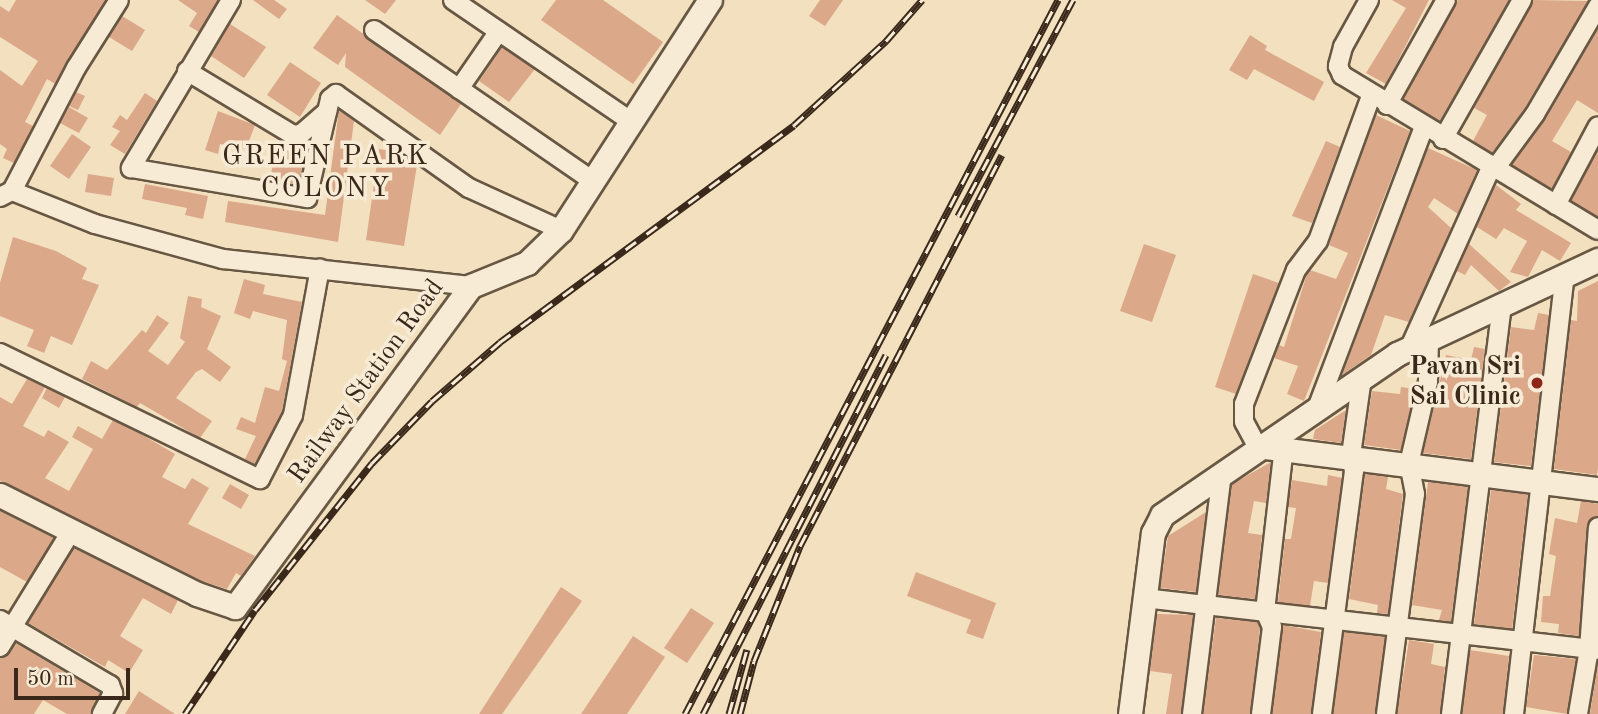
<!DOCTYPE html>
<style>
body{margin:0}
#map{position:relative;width:1598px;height:714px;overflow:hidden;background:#f2e0bf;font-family:"Old Standard TT",serif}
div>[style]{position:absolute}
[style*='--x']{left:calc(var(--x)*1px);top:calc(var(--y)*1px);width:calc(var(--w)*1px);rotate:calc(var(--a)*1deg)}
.building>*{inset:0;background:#dba88a}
.roads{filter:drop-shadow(2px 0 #685743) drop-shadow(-2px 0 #685743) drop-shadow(0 2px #685743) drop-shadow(0 -2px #685743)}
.minor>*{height:18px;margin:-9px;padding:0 9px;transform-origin:9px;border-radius:9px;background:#f7ebd5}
.tertiary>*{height:23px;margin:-11.5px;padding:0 11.5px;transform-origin:11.5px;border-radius:11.5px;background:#f7ebd5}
.rail>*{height:7px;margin-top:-3.5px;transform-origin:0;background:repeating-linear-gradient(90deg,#f7ebd5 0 13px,#3a291a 0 26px);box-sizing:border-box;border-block:2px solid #3a291a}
.dots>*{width:19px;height:19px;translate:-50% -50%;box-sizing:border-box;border:4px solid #f7ebd5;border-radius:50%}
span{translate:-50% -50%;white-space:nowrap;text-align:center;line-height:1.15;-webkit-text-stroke:7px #f7ebd5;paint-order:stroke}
.poi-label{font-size:26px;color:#3a291a;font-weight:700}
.right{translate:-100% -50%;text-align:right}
.street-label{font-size:26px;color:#3a291a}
.neighbourhood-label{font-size:28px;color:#3a291a;letter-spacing:2px}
.scale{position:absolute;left:14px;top:668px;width:116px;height:32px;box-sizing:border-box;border:4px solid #3a291a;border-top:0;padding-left:9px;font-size:21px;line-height:24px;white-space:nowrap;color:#3a291a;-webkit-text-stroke:5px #f7ebd5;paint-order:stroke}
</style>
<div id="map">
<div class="building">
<i style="clip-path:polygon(16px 0,106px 0,55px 84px,47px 79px,25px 122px,33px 126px,14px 163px,3px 158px,7px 149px,0 144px,0 70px,22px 86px,38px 61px,0 37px,0 6px,9px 12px)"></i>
<i style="clip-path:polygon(178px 0,218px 0,199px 32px,189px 26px,197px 13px)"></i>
<i style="clip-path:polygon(253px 0,274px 0,287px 9px,279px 19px)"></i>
<i style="clip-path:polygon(365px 0,396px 0,385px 14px)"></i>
<i style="clip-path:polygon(556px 0,603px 0,663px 42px,633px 84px,541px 20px)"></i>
<i style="clip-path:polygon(820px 0,843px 0,825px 26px,809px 16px)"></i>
<i style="clip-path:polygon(1392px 0,1429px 0,1386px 84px,1366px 73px,1406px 8px)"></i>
<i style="clip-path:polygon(1458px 0,1509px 0,1440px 121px,1403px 99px)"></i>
<i style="clip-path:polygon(1533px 0,1588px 1px,1525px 108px,1492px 153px,1473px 141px,1487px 115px,1474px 108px)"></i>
<i style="clip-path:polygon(337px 15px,461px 104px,440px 135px,345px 67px,346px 53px,338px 65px,313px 48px)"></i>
<i style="clip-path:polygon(122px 16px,145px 30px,132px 51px,109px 37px)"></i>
<i style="clip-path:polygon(230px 24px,266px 47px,244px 78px,211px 56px)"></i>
<i style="clip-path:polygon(1598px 29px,1598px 113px,1577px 100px,1552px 141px,1571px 152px,1552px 189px,1512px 165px,1545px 120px)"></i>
<i style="clip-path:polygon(1250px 35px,1267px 46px,1265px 50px,1324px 82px,1314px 101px,1254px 69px,1247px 80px,1229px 70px)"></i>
<i style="clip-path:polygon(502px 47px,535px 69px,509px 102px,479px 81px)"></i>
<i style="clip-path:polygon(290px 62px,321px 83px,300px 117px,267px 95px)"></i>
<i style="clip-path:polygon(76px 92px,85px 96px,78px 110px,69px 106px)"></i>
<i style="clip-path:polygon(145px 93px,157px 101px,125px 154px,110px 145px,120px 131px,112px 127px,120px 115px,127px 120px)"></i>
<i style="clip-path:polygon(69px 107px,88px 118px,79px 133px,60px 123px)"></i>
<i style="clip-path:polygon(339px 110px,354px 121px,338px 242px,225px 222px,228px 201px,325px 215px)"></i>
<i style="clip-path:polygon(218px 111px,255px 125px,246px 149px,220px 144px,218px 154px,205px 150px)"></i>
<i style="clip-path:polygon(1376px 115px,1410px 131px,1304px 401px,1287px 394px,1298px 366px,1274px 358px,1279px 345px,1284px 347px,1307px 274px,1310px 270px,1336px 279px,1348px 253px,1329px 245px)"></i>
<i style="clip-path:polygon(72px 134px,91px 147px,69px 179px,50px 166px)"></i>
<i style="clip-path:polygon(1326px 141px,1340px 147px,1312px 223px,1292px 216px)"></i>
<i style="clip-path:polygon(276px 148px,305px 155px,298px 185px,270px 179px)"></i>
<i style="clip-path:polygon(1428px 148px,1477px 170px,1458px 214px,1434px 198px,1428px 207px,1451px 228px,1409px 322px,1385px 315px,1371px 355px,1342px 375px)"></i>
<i style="clip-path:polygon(379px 149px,398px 152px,417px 165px,404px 246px,366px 240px)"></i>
<i style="clip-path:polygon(1598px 150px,1598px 217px,1571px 201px)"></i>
<i style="clip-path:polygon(88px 174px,114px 178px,111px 196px,85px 192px)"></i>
<i style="clip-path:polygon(145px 184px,208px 196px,203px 219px,185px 215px,187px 208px,142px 199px)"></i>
<i style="clip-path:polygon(1496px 185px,1521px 204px,1516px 210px,1571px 243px,1560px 261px,1542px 250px,1528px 277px,1510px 272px,1527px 241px,1504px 228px,1496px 239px,1477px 227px)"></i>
<i style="clip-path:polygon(13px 237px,56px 251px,87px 268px,82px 279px,99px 285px,72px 345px,51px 336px,44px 353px,27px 346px,34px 330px,0 316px,0 283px)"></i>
<i style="clip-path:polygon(1144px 244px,1176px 255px,1152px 322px,1120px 311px)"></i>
<i style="clip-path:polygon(1469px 244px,1511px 282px,1499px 291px,1471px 265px,1465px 275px,1457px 271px)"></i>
<i style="clip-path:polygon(1253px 274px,1279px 283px,1236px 394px,1215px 387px)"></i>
<i style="clip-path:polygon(244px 279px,265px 285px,263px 294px,302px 302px,282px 411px,255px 464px,245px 459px,256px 436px,236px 429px,241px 417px,255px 423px,265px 387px,279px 391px,287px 361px,282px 359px,287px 320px,253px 311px,250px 319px,234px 313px)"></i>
<i style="clip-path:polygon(1598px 281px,1598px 468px,1597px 475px,1554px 469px,1571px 320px,1577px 321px,1578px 291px)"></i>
<i style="clip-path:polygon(188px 296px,202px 299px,201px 307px,221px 316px,207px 349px,231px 367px,220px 382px,202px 369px,196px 372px,176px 398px,212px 421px,200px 438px,140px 403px,137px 407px,82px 379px,91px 361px,107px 370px,142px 330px,146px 333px,157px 315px,169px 323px,148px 351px,168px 365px,185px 342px,180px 338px)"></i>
<i style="clip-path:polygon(1538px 313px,1549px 315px,1531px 466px,1494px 462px,1511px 327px,1534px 330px)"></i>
<i style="clip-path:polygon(1474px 347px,1485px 349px,1471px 459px,1423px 453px,1446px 355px,1471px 360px)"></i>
<i style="clip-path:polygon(27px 379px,45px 387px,23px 426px,44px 437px,48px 430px,69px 442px,45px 478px,69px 491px,93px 449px,72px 437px,78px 426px,102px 439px,113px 420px,139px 433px,175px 454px,162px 477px,185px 489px,192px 478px,209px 488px,188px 524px,255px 556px,241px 576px,236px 573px,227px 589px,202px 581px,0 481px,0 397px,12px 404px)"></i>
<i style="clip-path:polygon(1401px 387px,1415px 389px,1401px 450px,1364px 445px,1372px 391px,1400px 394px)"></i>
<i style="clip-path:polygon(47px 388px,65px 397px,59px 408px,42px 398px)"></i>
<i style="clip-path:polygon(1346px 410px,1341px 443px,1313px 439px,1315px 430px)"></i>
<i style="clip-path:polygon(1271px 462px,1266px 503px,1254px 501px,1248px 533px,1262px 535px,1255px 599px,1218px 595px,1232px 484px)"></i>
<i style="clip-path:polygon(1365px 474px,1388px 477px,1386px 489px,1403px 494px,1388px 614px,1377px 613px,1378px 605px,1349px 599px)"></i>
<i style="clip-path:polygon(1328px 475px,1342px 478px,1328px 583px,1314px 581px,1310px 606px,1278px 602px,1285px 539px,1291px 539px,1296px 508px,1288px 507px,1292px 480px,1327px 486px)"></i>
<i style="clip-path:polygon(1428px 482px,1468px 487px,1451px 622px,1439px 620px,1442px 610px,1412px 605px)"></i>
<i style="clip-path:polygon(230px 484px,249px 495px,241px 509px,222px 498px)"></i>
<i style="clip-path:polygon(1491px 490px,1528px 494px,1512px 629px,1474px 624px)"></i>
<i style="clip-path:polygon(1581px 501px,1598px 504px,1598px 516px,1587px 526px,1579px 636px,1558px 633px,1559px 624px,1541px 622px,1543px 596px,1550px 596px,1556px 556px,1549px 554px,1555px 518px,1577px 523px)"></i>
<i style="clip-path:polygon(0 511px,54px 538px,27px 582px,0 567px)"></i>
<i style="clip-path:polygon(1206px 512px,1196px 592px,1160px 588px,1168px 536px)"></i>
<i style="clip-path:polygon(74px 548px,178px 600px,171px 614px,143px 598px,120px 636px,143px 650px,129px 673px,108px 660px,105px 667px,28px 623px)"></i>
<i style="clip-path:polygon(916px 572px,996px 603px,983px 639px,966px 633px,971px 620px,907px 596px)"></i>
<i style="clip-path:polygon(561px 587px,582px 601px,502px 714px,479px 714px)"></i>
<i style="clip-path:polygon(691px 608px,714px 623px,687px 663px,664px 648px)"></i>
<i style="clip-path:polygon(1157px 614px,1193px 615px,1181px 714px,1166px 714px,1172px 674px,1150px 671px)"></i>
<i style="clip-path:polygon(1216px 618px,1258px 622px,1260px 629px,1250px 714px,1203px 714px)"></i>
<i style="clip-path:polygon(1283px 625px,1321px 632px,1311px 714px,1272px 714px)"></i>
<i style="clip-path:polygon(1344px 632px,1385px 637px,1375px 714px,1333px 714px)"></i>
<i style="clip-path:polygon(633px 636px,665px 657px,627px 714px,581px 714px)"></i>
<i style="clip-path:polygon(1409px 640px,1434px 644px,1431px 664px,1445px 667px,1440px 714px,1397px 714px)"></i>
<i style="clip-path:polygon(16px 643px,100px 693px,91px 714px,67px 714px,43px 700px,34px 714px,0 714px,0 658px)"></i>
<i style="clip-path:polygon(1470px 650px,1509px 656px,1503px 714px,1462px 714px)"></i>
<i style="clip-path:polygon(1534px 655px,1576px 659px,1567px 714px,1526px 707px)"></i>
<i style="clip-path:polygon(1598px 664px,1598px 714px,1590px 714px)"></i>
<i style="clip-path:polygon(139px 691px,175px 714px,125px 714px)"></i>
</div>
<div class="roads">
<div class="minor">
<i style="--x:231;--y:0;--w:196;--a:120.8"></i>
<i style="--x:131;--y:168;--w:179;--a:9.7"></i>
<i style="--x:307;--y:198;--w:102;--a:-76.9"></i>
<i style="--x:330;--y:99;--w:8;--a:-40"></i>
<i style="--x:336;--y:94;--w:163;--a:35.3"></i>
<i style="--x:469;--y:188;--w:101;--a:24.5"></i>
<i style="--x:453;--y:0;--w:213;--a:34.3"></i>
<i style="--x:1369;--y:0;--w:54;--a:119"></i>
<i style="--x:1343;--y:47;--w:20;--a:105"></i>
<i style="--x:1338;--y:66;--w:10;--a:66"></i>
<i style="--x:1342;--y:75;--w:299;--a:31.2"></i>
<i style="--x:374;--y:30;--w:262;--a:34.6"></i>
<i style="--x:187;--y:71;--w:124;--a:31.1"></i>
<i style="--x:293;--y:135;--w:8;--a:-7"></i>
<i style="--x:301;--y:134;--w:35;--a:-41"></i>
<i style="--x:459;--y:89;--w:70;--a:-55.4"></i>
<i style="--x:1387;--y:105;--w:120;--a:-60.7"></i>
<i style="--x:1443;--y:139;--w:160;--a:-60.4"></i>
<i style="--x:1494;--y:170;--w:69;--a:-53.8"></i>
<i style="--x:1535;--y:114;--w:125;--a:-59.7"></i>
<i style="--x:12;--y:191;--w:139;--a:-62.5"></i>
<i style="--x:76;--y:68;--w:80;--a:-57.7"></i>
<i style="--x:0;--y:197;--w:13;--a:-27"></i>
<i style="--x:12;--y:191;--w:89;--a:21.7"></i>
<i style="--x:95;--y:224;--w:133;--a:15.3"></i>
<i style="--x:223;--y:259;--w:249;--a:6.2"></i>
<i style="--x:1556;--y:205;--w:89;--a:-62"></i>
<i style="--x:1410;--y:347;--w:196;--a:-65.7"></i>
<i style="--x:0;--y:353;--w:289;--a:25.9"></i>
<i style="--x:260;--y:479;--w:72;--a:-62.7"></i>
<i style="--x:293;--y:415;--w:149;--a:-79.6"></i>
<i style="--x:1316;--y:411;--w:304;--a:-69.2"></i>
<i style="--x:1257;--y:446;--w:27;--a:-118"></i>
<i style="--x:1244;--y:422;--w:18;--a:-90"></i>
<i style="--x:1244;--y:404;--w:144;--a:-68.8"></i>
<i style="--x:1296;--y:270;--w:36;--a:-53"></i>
<i style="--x:1318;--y:241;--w:154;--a:-69.9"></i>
<i style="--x:1144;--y:598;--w:457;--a:6.5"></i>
<i style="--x:0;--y:620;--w:128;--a:30.6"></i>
<i style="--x:110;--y:685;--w:9;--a:69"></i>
<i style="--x:113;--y:693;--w:24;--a:118"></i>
<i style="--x:0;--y:647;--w:137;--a:-58.4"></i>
<i style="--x:1192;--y:714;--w:242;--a:-82.9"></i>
<i style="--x:1261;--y:714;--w:88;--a:-82.8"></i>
<i style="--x:1272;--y:627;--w:17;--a:-114"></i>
<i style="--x:1265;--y:611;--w:166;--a:-83.4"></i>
<i style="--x:1322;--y:714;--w:245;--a:-82.5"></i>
<i style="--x:1354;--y:471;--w:16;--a:-101"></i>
<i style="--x:1351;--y:455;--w:78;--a:-81.9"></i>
<i style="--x:1386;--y:714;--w:222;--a:-82.5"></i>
<i style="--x:1415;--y:494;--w:31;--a:-101"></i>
<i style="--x:1409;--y:464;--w:84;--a:-77"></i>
<i style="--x:1428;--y:382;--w:43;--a:-88.7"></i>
<i style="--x:1451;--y:714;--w:411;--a:-82.9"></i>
<i style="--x:1514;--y:714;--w:442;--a:-83.4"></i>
<i style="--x:1578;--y:714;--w:66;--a:-80.4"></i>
<i style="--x:1589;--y:649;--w:122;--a:-85.8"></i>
</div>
<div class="tertiary">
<i style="--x:1257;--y:446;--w:344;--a:7.2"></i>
<i style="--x:0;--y:495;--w:220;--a:26.7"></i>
<i style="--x:197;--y:594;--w:40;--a:18.9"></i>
<i style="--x:235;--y:607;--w:398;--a:-53.7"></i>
<i style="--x:471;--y:286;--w:61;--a:-22.3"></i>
<i style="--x:527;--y:263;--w:47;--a:-44.1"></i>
<i style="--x:561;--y:230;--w:274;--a:-57.1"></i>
<i style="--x:1130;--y:714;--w:182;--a:-82.8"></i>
<i style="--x:1153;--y:533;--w:20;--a:-63"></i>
<i style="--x:1162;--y:515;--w:285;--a:-34.4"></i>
<i style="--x:1397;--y:354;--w:222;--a:-25.1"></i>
</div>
</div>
<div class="rail">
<i style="--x:958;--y:216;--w:245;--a:-62"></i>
<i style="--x:185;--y:714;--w:125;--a:-56.1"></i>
<i style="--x:255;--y:610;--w:188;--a:-51.5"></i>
<i style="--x:372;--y:463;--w:86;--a:-45.9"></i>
<i style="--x:432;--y:401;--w:90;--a:-40.9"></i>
<i style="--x:500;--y:342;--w:365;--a:-36.4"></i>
<i style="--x:794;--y:125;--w:125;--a:-42.4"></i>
<i style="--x:886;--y:41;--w:55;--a:-48.7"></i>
<i style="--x:685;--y:714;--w:806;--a:-62.42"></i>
<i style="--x:703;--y:714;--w:403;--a:-63"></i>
<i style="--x:729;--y:714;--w:67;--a:-74.5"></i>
<i style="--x:740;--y:714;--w:55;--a:-75.2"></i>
<i style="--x:754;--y:661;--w:124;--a:-68.2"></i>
<i style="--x:800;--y:546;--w:440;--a:-62.7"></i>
</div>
<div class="dots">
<i style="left:1537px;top:383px;background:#8f2418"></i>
</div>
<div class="poi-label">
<span class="right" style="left:1521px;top:383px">Pavan Sri<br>Sai Clinic</span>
</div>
<div class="street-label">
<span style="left:367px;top:382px;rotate:-54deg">Railway Station Road</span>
</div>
<div class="neighbourhood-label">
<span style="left:326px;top:173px">GREEN PARK<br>COLONY</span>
</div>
<div class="scale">50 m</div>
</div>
